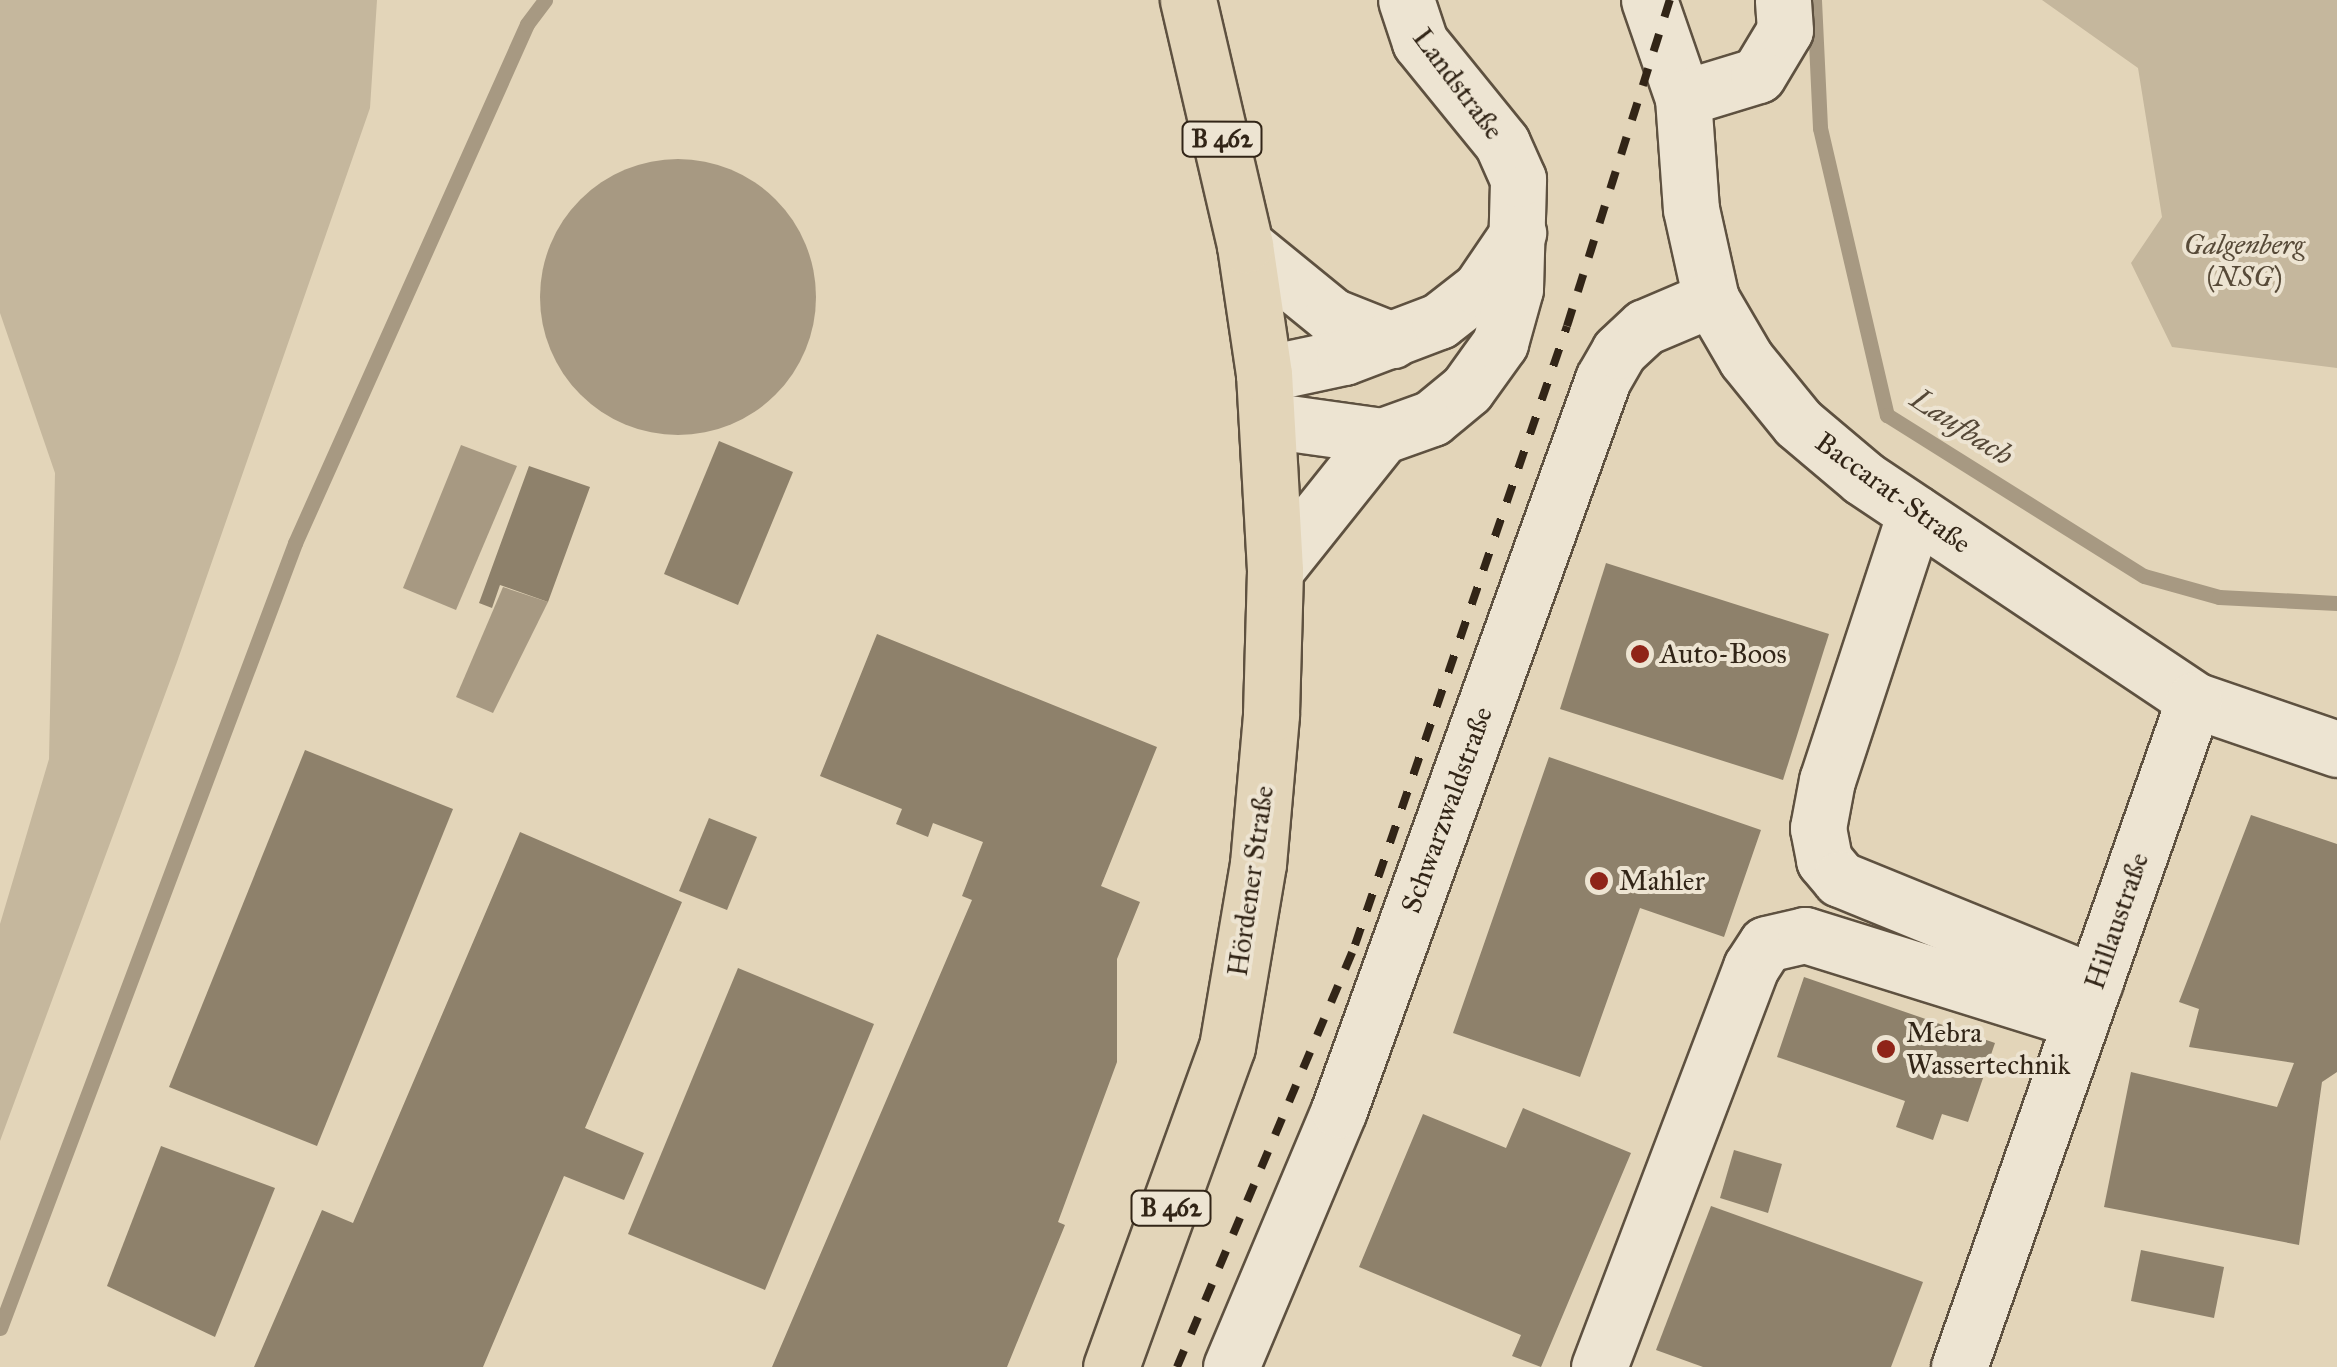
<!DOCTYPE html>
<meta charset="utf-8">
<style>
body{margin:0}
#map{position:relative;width:2337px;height:1367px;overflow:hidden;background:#e3d5b9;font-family:"IM FELL Great Primer",serif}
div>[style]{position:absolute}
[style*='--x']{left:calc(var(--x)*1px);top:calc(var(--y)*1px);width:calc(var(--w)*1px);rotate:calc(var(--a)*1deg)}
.green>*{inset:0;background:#c5b79d}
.water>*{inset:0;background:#a79982}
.round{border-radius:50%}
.stream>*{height:15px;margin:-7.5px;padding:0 7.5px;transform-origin:7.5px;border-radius:7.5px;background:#a79982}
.building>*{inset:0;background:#8e816b}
.roads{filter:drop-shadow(2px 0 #5e5140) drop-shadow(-2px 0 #5e5140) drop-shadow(0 2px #5e5140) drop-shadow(0 -2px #5e5140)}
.minor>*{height:55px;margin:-27.5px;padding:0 27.5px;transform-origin:27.5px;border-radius:27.5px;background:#ede4d2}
.major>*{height:55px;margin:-27.5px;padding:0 27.5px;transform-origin:27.5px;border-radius:27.5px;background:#e3d5b9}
.rail>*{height:8px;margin-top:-4px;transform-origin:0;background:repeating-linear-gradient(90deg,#322517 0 18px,transparent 0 36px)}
.dots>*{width:28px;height:28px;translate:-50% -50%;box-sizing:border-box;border:5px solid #ede4d2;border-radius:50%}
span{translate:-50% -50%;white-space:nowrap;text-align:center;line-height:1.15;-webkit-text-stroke:8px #ede4d2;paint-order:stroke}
.shield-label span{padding:2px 8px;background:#ede4d2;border:2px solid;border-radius:8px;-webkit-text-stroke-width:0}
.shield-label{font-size:25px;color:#322517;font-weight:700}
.street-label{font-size:28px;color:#322517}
.park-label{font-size:28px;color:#574a38;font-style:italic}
.poi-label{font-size:28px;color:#322517}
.left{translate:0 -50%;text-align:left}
.water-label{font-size:30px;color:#554837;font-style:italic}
</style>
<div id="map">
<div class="green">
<i style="clip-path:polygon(0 0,377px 0,370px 108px,177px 662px,0 1141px,0 924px,49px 759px,55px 473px,0 313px)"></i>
<i style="clip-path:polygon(2042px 0,2337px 0,2337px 368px,2172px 347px,2131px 263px,2162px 217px,2138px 68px)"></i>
</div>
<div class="water">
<i class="round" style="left:540px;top:159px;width:276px;height:276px"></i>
<i style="clip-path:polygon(461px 445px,517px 466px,456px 610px,403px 588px)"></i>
<i style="clip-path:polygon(503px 587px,548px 602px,493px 713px,456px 697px)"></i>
</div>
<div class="stream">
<i style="--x:1814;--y:0;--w:128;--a:87.3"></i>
<i style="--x:1820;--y:128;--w:295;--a:76.9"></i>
<i style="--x:1887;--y:415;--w:303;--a:32.1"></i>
<i style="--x:2144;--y:576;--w:78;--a:15.6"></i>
<i style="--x:2219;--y:597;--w:118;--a:2.9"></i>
<i style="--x:0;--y:1328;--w:839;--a:-69.4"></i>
<i style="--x:295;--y:543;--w:568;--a:-65.91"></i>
<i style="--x:527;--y:24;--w:30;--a:-53"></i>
</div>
<div class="building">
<i style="clip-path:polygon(719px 441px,793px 472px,738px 605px,664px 574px)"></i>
<i style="clip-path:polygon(529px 466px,590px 487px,548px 602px,500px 585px,492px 608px,479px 603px)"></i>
<i style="clip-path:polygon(1606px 563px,1829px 634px,1783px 780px,1560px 709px)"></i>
<i style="clip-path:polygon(877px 634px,1157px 747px,1101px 886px,1140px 902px,1117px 959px,1117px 1062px,1058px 1222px,1065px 1225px,1007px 1367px,772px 1367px,972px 900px,962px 896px,983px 842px,933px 823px,928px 837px,896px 824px,902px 809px,820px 776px)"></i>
<i style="clip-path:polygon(305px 750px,453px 809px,317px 1146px,169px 1087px)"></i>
<i style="clip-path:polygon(1549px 757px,1761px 830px,1724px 937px,1640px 908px,1580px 1077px,1453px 1033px)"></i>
<i style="clip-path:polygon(2251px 815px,2337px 844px,2337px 1072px,2322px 1082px,2299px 1245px,2104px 1207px,2131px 1072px,2277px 1107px,2294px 1063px,2189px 1047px,2199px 1009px,2179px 1002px)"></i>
<i style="clip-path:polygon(709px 818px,757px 837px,727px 910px,679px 891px)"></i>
<i style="clip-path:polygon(520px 832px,682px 902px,585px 1128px,644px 1153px,624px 1200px,564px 1176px,483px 1367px,254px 1367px,322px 1210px,353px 1223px)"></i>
<i style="clip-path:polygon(738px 968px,874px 1024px,765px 1290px,628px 1234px)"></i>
<i style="clip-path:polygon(1804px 977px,1995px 1043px,1968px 1122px,1942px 1114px,1933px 1140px,1896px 1127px,1905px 1101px,1777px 1057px)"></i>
<i style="clip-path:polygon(1523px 1108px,1631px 1153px,1541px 1367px,1512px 1356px,1521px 1335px,1359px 1267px,1423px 1114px,1506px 1148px)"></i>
<i style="clip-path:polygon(161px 1146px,275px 1188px,215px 1337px,107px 1286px)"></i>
<i style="clip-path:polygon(1734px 1150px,1782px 1164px,1768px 1213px,1720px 1198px)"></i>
<i style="clip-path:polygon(1711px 1206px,1923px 1282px,1891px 1367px,1703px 1367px,1656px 1350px)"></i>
<i style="clip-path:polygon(2141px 1250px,2224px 1267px,2214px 1318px,2131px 1301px)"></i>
</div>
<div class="roads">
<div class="minor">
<i style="--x:1649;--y:0;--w:104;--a:70.9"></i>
<i style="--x:1683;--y:98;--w:111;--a:85.9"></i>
<i style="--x:1691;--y:209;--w:92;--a:77.5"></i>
<i style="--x:1711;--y:299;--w:69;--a:59.7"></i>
<i style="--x:1746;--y:359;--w:82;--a:50.9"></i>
<i style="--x:1798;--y:423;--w:85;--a:40.2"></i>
<i style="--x:1863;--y:478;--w:399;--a:33.8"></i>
<i style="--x:2194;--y:700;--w:151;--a:18.9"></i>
<i style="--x:1683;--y:98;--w:78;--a:-17"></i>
<i style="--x:1758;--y:75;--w:52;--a:-59"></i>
<i style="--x:1785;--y:30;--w:30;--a:-94"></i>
<i style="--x:1245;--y:245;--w:112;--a:39.2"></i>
<i style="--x:1332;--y:316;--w:65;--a:21.8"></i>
<i style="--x:1264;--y:374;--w:82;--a:-12"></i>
<i style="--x:1344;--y:357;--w:102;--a:-20.8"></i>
<i style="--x:1439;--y:321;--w:52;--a:-38"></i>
<i style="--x:1480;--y:289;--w:68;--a:-55.8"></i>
<i style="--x:1267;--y:420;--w:116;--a:7.9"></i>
<i style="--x:1382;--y:436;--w:53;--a:-19.8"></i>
<i style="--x:1432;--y:418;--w:45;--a:-39.6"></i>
<i style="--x:1467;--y:389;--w:57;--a:-54.3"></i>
<i style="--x:1500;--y:343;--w:56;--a:-74.5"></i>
<i style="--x:1515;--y:289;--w:110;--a:-88.4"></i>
<i style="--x:1518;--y:179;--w:39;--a:-114"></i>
<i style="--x:1502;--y:143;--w:130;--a:-129.1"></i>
<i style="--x:1420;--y:42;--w:44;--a:-108.4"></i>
<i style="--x:1915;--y:513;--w:281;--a:108.2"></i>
<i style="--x:1827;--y:780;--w:49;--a:100.6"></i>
<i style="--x:1818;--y:828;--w:33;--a:79"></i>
<i style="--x:1824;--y:860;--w:25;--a:50"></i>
<i style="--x:1840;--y:879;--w:275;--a:22.2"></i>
<i style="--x:1275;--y:570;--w:171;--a:-51.4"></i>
<i style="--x:1231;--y:1367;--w:279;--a:-67.2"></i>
<i style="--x:1339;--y:1110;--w:777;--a:-70.14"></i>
<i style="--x:1603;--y:379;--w:32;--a:-60"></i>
<i style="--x:1619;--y:351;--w:35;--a:-43"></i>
<i style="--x:1645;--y:327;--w:72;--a:-23"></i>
<i style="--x:1599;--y:1367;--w:428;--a:-69.2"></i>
<i style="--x:1751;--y:967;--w:27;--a:-57"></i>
<i style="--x:1766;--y:944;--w:40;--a:-13"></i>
<i style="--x:1805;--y:935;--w:289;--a:17.3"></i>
<i style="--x:1959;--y:1367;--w:707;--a:-70.59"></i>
</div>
<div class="major">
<i style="--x:1111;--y:1367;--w:340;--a:-70.1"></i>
<i style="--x:1227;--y:1047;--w:186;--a:-80.4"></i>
<i style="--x:1258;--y:864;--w:151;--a:-85"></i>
<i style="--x:1271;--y:714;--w:144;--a:-88.4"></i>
<i style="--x:1275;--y:570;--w:196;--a:-93.2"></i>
<i style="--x:1264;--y:374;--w:130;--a:-98.4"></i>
<i style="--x:1245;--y:245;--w:252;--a:-103.1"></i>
</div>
</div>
<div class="rail">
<i style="--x:1177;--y:1367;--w:458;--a:-67.1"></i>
<i style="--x:1355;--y:945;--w:654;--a:-71.09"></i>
<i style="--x:1567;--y:326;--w:342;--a:-72.5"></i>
</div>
<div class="dots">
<i style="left:1640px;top:654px;background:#8f2418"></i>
<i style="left:1599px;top:881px;background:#8f2418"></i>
<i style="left:1886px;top:1049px;background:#8f2418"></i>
</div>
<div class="shield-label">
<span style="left:1222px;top:139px">B 462</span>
<span style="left:1171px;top:1208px">B 462</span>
</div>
<div class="street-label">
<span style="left:1458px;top:84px;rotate:53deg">Landstraße</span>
<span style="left:1893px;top:493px;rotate:36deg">Baccarat-Straße</span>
<span style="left:1447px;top:810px;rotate:-70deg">Schwarzwaldstraße</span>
<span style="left:1251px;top:881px;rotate:-82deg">Hördener Straße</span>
<span style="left:2117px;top:921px;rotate:-71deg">Hillaustraße</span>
</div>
<div class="park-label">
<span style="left:2244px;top:261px">Galgenberg<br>(NSG)</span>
</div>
<div class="poi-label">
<span class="left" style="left:1660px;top:654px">Auto-Boos</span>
<span class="left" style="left:1619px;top:881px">Mahler</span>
<span class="left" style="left:1906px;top:1049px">Mebra<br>Wassertechnik</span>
</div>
<div class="water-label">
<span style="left:1962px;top:427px;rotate:33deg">Laufbach</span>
</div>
</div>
